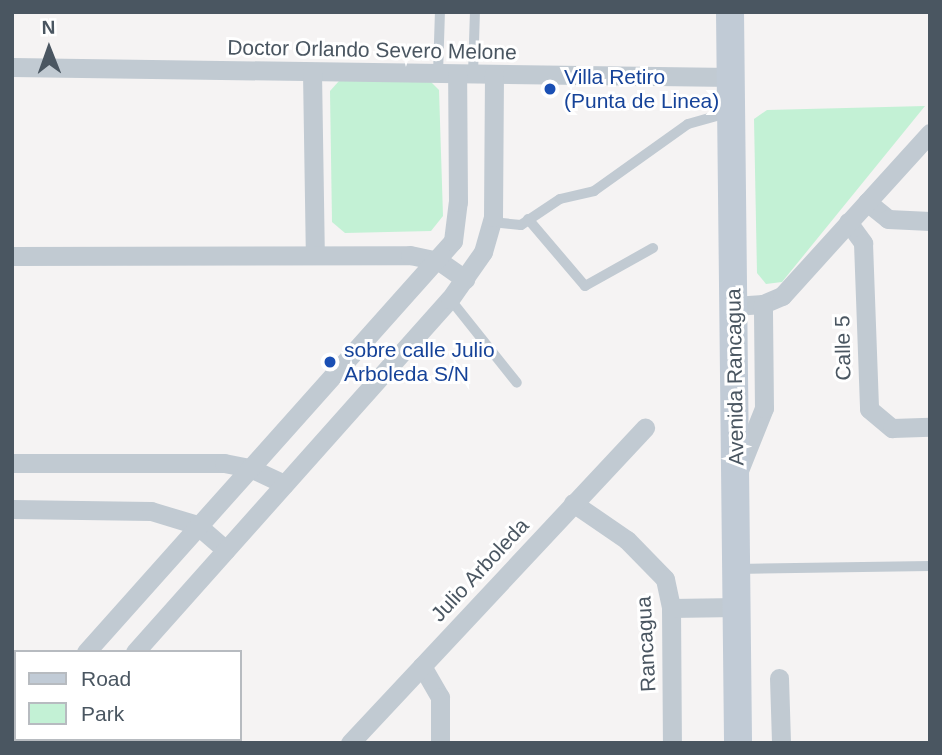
<!DOCTYPE html>
<style>
body{margin:0}
#map{position:relative;width:942px;height:755px;overflow:hidden;background:#f5f3f3;font-family:Arial,sans-serif}
div>[style]{position:absolute}
[style*='--x']{left:calc(var(--x)*1px);top:calc(var(--y)*1px);width:calc(var(--w)*1px);rotate:calc(var(--a)*1deg)}
.green>*{inset:0;background:#c3f1d5}
.service>*{height:10px;margin:-5px;padding:0 5px;transform-origin:5px;border-radius:5px;background:#c1cad2}
.minor>*{height:19px;margin:-9.5px;padding:0 9.5px;transform-origin:9.5px;border-radius:9.5px;background:#c1cad2}
.secondary>*{height:28px;margin:-14px;padding:0 14px;transform-origin:14px;border-radius:14px;background:#c1cbd6}
.dots>*{width:19px;height:19px;translate:-50% -50%;box-sizing:border-box;border:4px solid #fff;border-radius:50%}
span{translate:-50% -50%;white-space:nowrap;text-align:center;line-height:1.15;-webkit-text-stroke:6px #fff;paint-order:stroke}
.street-label{font-size:21px;color:#4a5661}
.transit-label{font-size:21px;color:#164399}
.left{translate:0 -50%;text-align:left}
.frame{position:absolute;inset:0;border:14px solid #4a5661;pointer-events:none}
.legend{position:absolute;left:14px;top:650px;width:228px;height:91px;box-sizing:border-box;background:#fff;border:2px solid #b7bbc0;margin:0;padding:9px 12px;list-style:none;font-size:21px;color:#4a5661}
.legend li{display:flex;align-items:center;gap:14px;height:35px}
.legend b{width:35px;border:2px solid #b7bbc0}
.north{position:absolute;left:14px;top:14px;width:70px;height:70px;-webkit-text-stroke:5px #fff;paint-order:stroke;rotate:359deg;font-size:19px;font-weight:700;line-height:28px;text-align:center;color:#4a5661}
.north::after{content:'';display:block;margin:auto;width:24px;height:32px;background:#4a5661;clip-path:polygon(50% 0,100% 100%,50% 72%,0 100%)}
</style>
<div id="map">
<div class="green">
<i style="clip-path:polygon(429px 80px,439px 90px,443px 216px,431px 231px,345px 233px,332px 222px,330px 91px,339px 81px)"></i>
<i style="clip-path:polygon(925px 106px,782px 282px,766px 284px,757px 273px,754px 119px,767px 110px)"></i>
</div>
<div class="service">
<i style="--x:438;--y:74;--w:62;--a:-88.2"></i>
<i style="--x:473;--y:74;--w:62;--a:-88.2"></i>
<i style="--x:528;--y:219;--w:88;--a:49.6"></i>
<i style="--x:585;--y:286;--w:78;--a:-29.2"></i>
<i style="--x:492;--y:222;--w:29;--a:6"></i>
<i style="--x:521;--y:225;--w:47;--a:-33.7"></i>
<i style="--x:560;--y:199;--w:35;--a:-13"></i>
<i style="--x:594;--y:191;--w:115;--a:-35.5"></i>
<i style="--x:688;--y:124;--w:41;--a:-15.8"></i>
<i style="--x:450;--y:299;--w:107;--a:51.4"></i>
<i style="--x:737;--y:569;--w:193;--a:-0.9"></i>
</div>
<div class="minor">
<i style="--x:12;--y:67;--w:719;--a:0.8"></i>
<i style="--x:312;--y:72;--w:181;--a:89.1"></i>
<i style="--x:867;--y:202;--w:27;--a:39"></i>
<i style="--x:888;--y:219;--w:42;--a:2.7"></i>
<i style="--x:848;--y:222;--w:26;--a:54"></i>
<i style="--x:863;--y:243;--w:166;--a:87.9"></i>
<i style="--x:869;--y:409;--w:30;--a:40"></i>
<i style="--x:892;--y:428;--w:38;--a:-2"></i>
<i style="--x:12;--y:256;--w:398;--a:-0.1"></i>
<i style="--x:410;--y:255;--w:30;--a:12"></i>
<i style="--x:439;--y:261;--w:32;--a:35"></i>
<i style="--x:734;--y:306;--w:29;--a:-4"></i>
<i style="--x:763;--y:304;--w:21;--a:-23"></i>
<i style="--x:782;--y:296;--w:220;--a:-47.8"></i>
<i style="--x:12;--y:463;--w:212;--a:0"></i>
<i style="--x:224;--y:463;--w:26;--a:11"></i>
<i style="--x:250;--y:468;--w:38;--a:25"></i>
<i style="--x:738;--y:473;--w:70;--a:-68.2"></i>
<i style="--x:764;--y:408;--w:104;--a:-90.6"></i>
<i style="--x:573;--y:503;--w:65;--a:34.4"></i>
<i style="--x:627;--y:540;--w:54;--a:45.7"></i>
<i style="--x:665;--y:579;--w:30;--a:78"></i>
<i style="--x:671;--y:608;--w:135;--a:89.6"></i>
<i style="--x:12;--y:509;--w:139;--a:0.8"></i>
<i style="--x:151;--y:511;--w:48;--a:16.9"></i>
<i style="--x:197;--y:525;--w:38;--a:41"></i>
<i style="--x:671;--y:608;--w:66;--a:-0.9"></i>
<i style="--x:86;--y:652;--w:551;--a:-48.24"></i>
<i style="--x:453;--y:241;--w:39;--a:-83"></i>
<i style="--x:458;--y:202;--w:128;--a:-90.4"></i>
<i style="--x:135;--y:652;--w:473;--a:-48.3"></i>
<i style="--x:450;--y:299;--w:57;--a:-54.9"></i>
<i style="--x:483;--y:252;--w:36;--a:-74"></i>
<i style="--x:493;--y:217;--w:143;--a:-89.6"></i>
<i style="--x:422;--y:666;--w:36;--a:60"></i>
<i style="--x:440;--y:697;--w:46;--a:90"></i>
<i style="--x:779;--y:678;--w:65;--a:88.2"></i>
<i style="--x:12;--y:736;--w:6;--a:-45"></i>
<i style="--x:55;--y:743;--w:5;--a:-53"></i>
<i style="--x:350;--y:743;--w:432;--a:-46.9"></i>
</div>
<div class="secondary">
<i style="--x:730;--y:12;--w:731;--a:89.37"></i>
</div>
<div class="dots">
<i style="left:550px;top:89px;background:#1a4fb4"></i>
<i style="left:330px;top:362px;background:#1a4fb4"></i>
</div>
<div class="street-label">
<span style="left:372px;top:50px;rotate:1deg">Doctor Orlando Severo Melone</span>
<span style="left:843px;top:348px;rotate:-91deg">Calle 5</span>
<span style="left:735px;top:377px;rotate:-91deg">Avenida Rancagua</span>
<span style="left:480px;top:570px;rotate:-47deg">Julio Arboleda</span>
<span style="left:646px;top:644px;rotate:-93deg">Rancagua</span>
</div>
<div class="transit-label">
<span class="left" style="left:564px;top:89px">Villa Retiro<br>(Punta de Linea)</span>
<span class="left" style="left:344px;top:362px">sobre calle Julio<br>Arboleda S/N</span>
</div>
<div class="frame"></div>
<ul class="legend">
<li><b style="height:9px;background:#c1cbd6"></b>Road</li>
<li><b style="height:19px;background:#c3f1d5"></b>Park</li>
</ul>
<div class="north">N</div>
</div>
